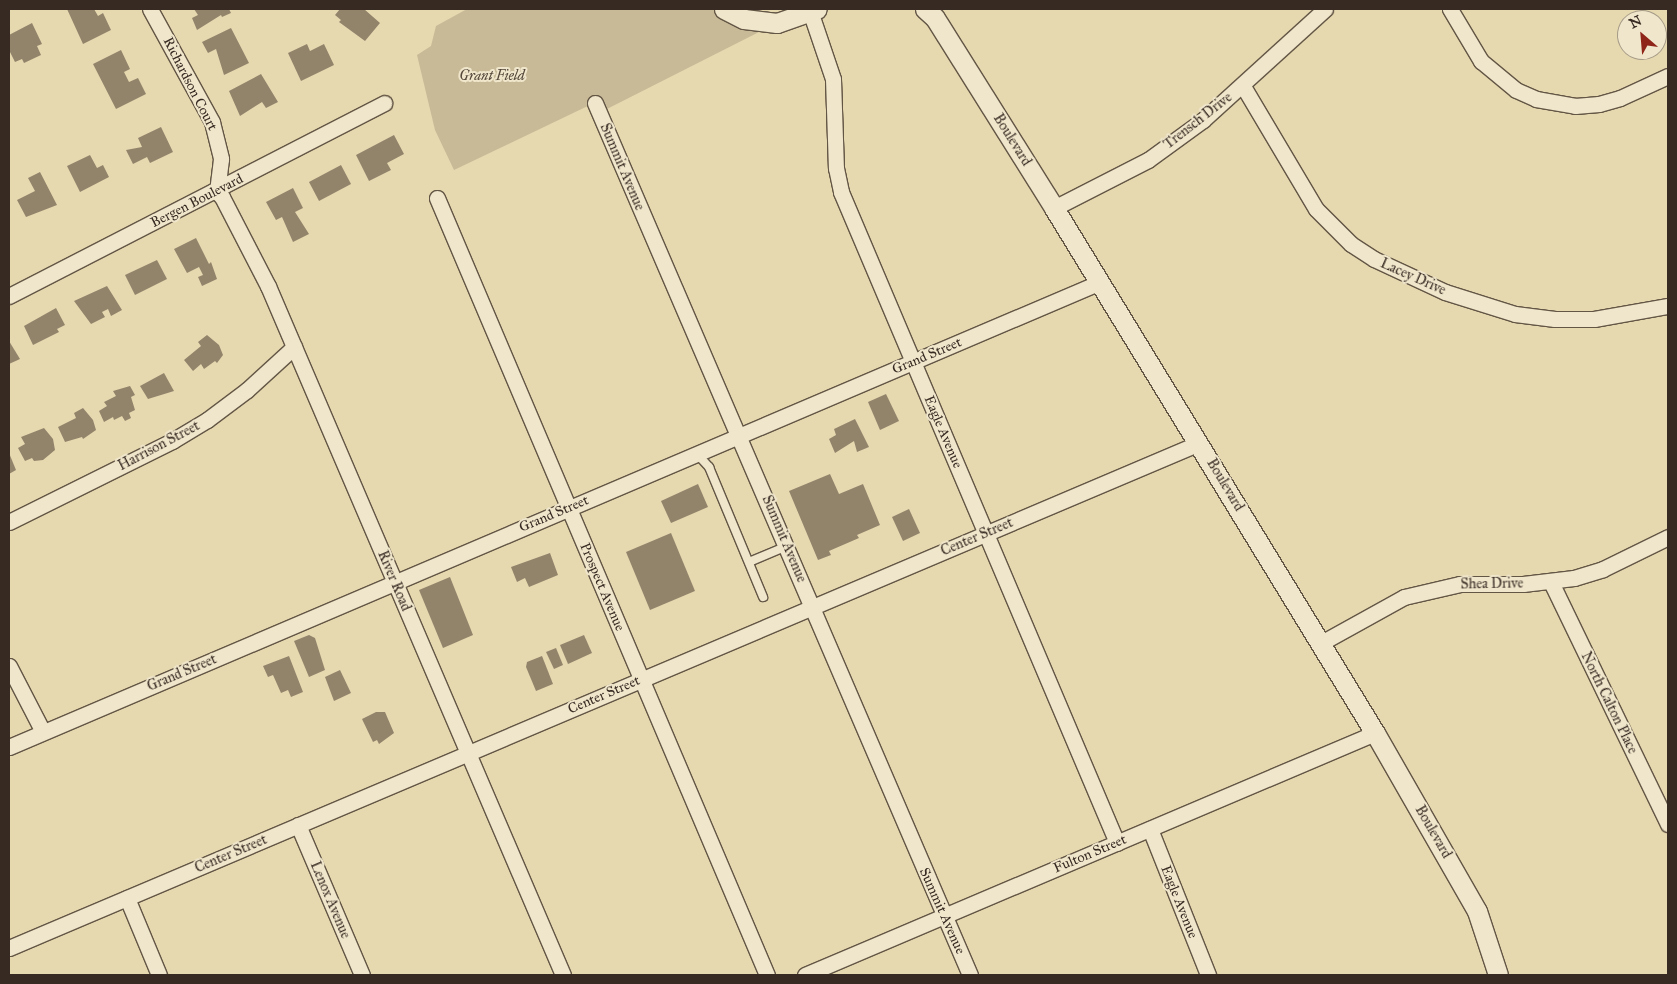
<!DOCTYPE html>
<style>
body{margin:0}
#map{position:relative;width:1677px;height:984px;overflow:hidden;background:#e6d8af;font-family:"IM FELL Great Primer",serif}
div>[style]{position:absolute}
[style*='--x']{left:calc(var(--x)*1px);top:calc(var(--y)*1px);width:calc(var(--w)*1px);rotate:calc(var(--a)*1deg)}
.green>*{inset:0;background:#c8ba97}
.building>*{inset:0;background:#92846b}
.roads{filter:drop-shadow(1px 0 #635645) drop-shadow(-1px 0 #635645) drop-shadow(0 1px #635645) drop-shadow(0 -1px #635645)}
.service>*{height:8px;margin:-4px;padding:0 4px;transform-origin:4px;border-radius:4px;background:#efe6cb}
.minor>*{height:15px;margin:-7.5px;padding:0 7.5px;transform-origin:7.5px;border-radius:7.5px;background:#efe6cb}
.tertiary>*{height:19px;margin:-9.5px;padding:0 9.5px;transform-origin:9.5px;border-radius:9.5px;background:#efe6cb}
span{translate:-50% -50%;white-space:nowrap;text-align:center;line-height:1.15;-webkit-text-stroke:4px #efe6cb;paint-order:stroke}
.park-label{font-size:14px;color:#544739;font-style:italic}
.street-label{font-size:14px;color:#372a22}
.frame{position:absolute;inset:0;border:10px solid #372a22;pointer-events:none}
.north{position:absolute;left:1617px;top:10px;width:50px;height:50px;box-sizing:border-box;background:#efe6cb;border:1px solid #a59b87;border-radius:50%;rotate:333deg;font-size:14px;font-weight:700;line-height:20px;text-align:center;color:#372a22}
.north::after{content:'';display:block;margin:auto;width:18px;height:22px;background:#8f2418;clip-path:polygon(50% 0,100% 100%,50% 72%,0 100%)}
</style>
<div id="map">
<div class="green">
<i style="clip-path:polygon(467px 9px,724px 9px,777px 23px,599px 113px,594px 103px,454px 170px,435px 130px,417px 55px,431px 46px,436px 26px)"></i>
</div>
<div class="building">
<i style="clip-path:polygon(67px 9px,94px 9px,98px 16px,103px 13px,111px 30px,83px 44px)"></i>
<i style="clip-path:polygon(194px 9px,229px 9px,231px 13px,222px 17px,221px 15px,197px 30px,192px 18px,198px 15px)"></i>
<i style="clip-path:polygon(340px 9px,364px 9px,380px 23px,365px 41px,339px 22px,341px 20px,335px 15px)"></i>
<i style="clip-path:polygon(32px 23px,42px 44px,37px 46px,41px 55px,24px 63px,22px 59px,15px 62px,9px 50px,9px 35px)"></i>
<i style="clip-path:polygon(231px 28px,249px 63px,224px 75px,216px 49px,208px 53px,202px 42px)"></i>
<i style="clip-path:polygon(307px 44px,310px 51px,324px 44px,334px 65px,301px 81px,288px 53px)"></i>
<i style="clip-path:polygon(121px 50px,130px 69px,124px 72px,129px 82px,138px 78px,146px 94px,116px 109px,93px 64px)"></i>
<i style="clip-path:polygon(261px 74px,278px 102px,266px 108px,262px 102px,240px 116px,229px 91px)"></i>
<i style="clip-path:polygon(161px 127px,173px 152px,150px 163px,147px 157px,133px 164px,126px 150px,142px 147px,138px 138px)"></i>
<i style="clip-path:polygon(394px 135px,404px 154px,387px 163px,391px 170px,369px 181px,356px 155px)"></i>
<i style="clip-path:polygon(90px 155px,97px 168px,103px 165px,109px 177px,80px 192px,67px 166px)"></i>
<i style="clip-path:polygon(341px 165px,351px 184px,319px 201px,309px 182px)"></i>
<i style="clip-path:polygon(40px 172px,57px 205px,26px 217px,17px 200px,35px 191px,28px 178px)"></i>
<i style="clip-path:polygon(293px 188px,303px 208px,295px 212px,309px 234px,293px 242px,282px 217px,276px 220px,266px 202px)"></i>
<i style="clip-path:polygon(196px 238px,209px 264px,211px 262px,217px 279px,202px 286px,198px 277px,203px 275px,199px 267px,187px 273px,174px 249px)"></i>
<i style="clip-path:polygon(157px 260px,167px 279px,135px 295px,125px 275px)"></i>
<i style="clip-path:polygon(107px 286px,122px 310px,111px 316px,108px 309px,102px 312px,105px 317px,91px 324px,74px 301px)"></i>
<i style="clip-path:polygon(56px 308px,65px 325px,57px 329px,59px 332px,33px 345px,24px 326px)"></i>
<i style="clip-path:polygon(207px 335px,219px 345px,223px 355px,217px 363px,215px 361px,204px 369px,201px 364px,193px 371px,184px 360px,201px 346px,198px 342px)"></i>
<i style="clip-path:polygon(9px 341px,20px 359px,9px 364px)"></i>
<i style="clip-path:polygon(164px 373px,174px 391px,148px 399px,140px 386px)"></i>
<i style="clip-path:polygon(130px 386px,135px 395px,131px 397px,135px 410px,129px 413px,131px 418px,125px 421px,122px 416px,114px 420px,113px 417px,104px 422px,99px 411px,107px 406px,104px 402px,116px 396px,113px 391px)"></i>
<i style="clip-path:polygon(886px 394px,899px 421px,880px 430px,868px 402px)"></i>
<i style="clip-path:polygon(83px 408px,93px 420px,96px 430px,83px 439px,82px 437px,65px 442px,58px 427px,76px 418px,74px 413px)"></i>
<i style="clip-path:polygon(855px 419px,869px 447px,857px 452px,854px 441px,835px 453px,829px 439px,836px 435px,834px 429px)"></i>
<i style="clip-path:polygon(44px 428px,53px 439px,55px 450px,43px 460px,34px 461px,32px 458px,25px 461px,18px 448px,25px 444px,21px 437px)"></i>
<i style="clip-path:polygon(9px 453px,16px 470px,9px 474px)"></i>
<i style="clip-path:polygon(830px 474px,839px 494px,863px 484px,880px 525px,857px 535px,859px 538px,829px 551px,831px 555px,818px 560px,789px 491px)"></i>
<i style="clip-path:polygon(698px 484px,708px 507px,671px 523px,661px 501px)"></i>
<i style="clip-path:polygon(909px 509px,920px 533px,903px 541px,892px 517px)"></i>
<i style="clip-path:polygon(671px 533px,695px 591px,650px 610px,626px 552px)"></i>
<i style="clip-path:polygon(550px 553px,558px 575px,529px 587px,525px 578px,517px 582px,511px 567px)"></i>
<i style="clip-path:polygon(450px 577px,473px 635px,443px 648px,419px 590px)"></i>
<i style="clip-path:polygon(309px 635px,315px 638px,325px 670px,309px 677px,294px 641px)"></i>
<i style="clip-path:polygon(584px 635px,592px 653px,568px 664px,560px 645px)"></i>
<i style="clip-path:polygon(556px 648px,563px 665px,554px 669px,546px 652px)"></i>
<i style="clip-path:polygon(289px 656px,303px 692px,291px 697px,288px 690px,281px 693px,273px 675px,268px 677px,263px 666px)"></i>
<i style="clip-path:polygon(542px 656px,553px 684px,536px 691px,526px 667px,527px 662px)"></i>
<i style="clip-path:polygon(340px 670px,351px 693px,334px 701px,325px 677px)"></i>
<i style="clip-path:polygon(376px 712px,385px 712px,394px 733px,379px 744px,377px 740px,373px 742px,362px 719px)"></i>
</div>
<div class="roads">
<div class="service">
<i style="--x:697;--y:454;--w:18;--a:47"></i>
<i style="--x:709;--y:467;--w:141;--a:67.4"></i>
<i style="--x:749;--y:562;--w:41;--a:-22.8"></i>
</div>
<div class="minor">
<i style="--x:150;--y:9;--w:129;--a:61.2"></i>
<i style="--x:212;--y:122;--w:38;--a:76"></i>
<i style="--x:221;--y:159;--w:33;--a:97"></i>
<i style="--x:217;--y:192;--w:7;--a:45"></i>
<i style="--x:222;--y:197;--w:100;--a:62.7"></i>
<i style="--x:268;--y:286;--w:749;--a:66.82"></i>
<i style="--x:1450;--y:9;--w:61;--a:59.2"></i>
<i style="--x:1481;--y:61;--w:45;--a:39.6"></i>
<i style="--x:1516;--y:90;--w:22;--a:24"></i>
<i style="--x:1536;--y:99;--w:40;--a:10"></i>
<i style="--x:1575;--y:106;--w:24;--a:-5"></i>
<i style="--x:1599;--y:104;--w:22;--a:-16"></i>
<i style="--x:1620;--y:98;--w:53;--a:-24.6"></i>
<i style="--x:810;--y:11;--w:72;--a:71.3"></i>
<i style="--x:833;--y:79;--w:89;--a:88.1"></i>
<i style="--x:836;--y:168;--w:25;--a:78"></i>
<i style="--x:841;--y:192;--w:707;--a:67.02"></i>
<i style="--x:1243;--y:86;--w:143;--a:59.3"></i>
<i style="--x:1316;--y:209;--w:49;--a:45"></i>
<i style="--x:1351;--y:244;--w:27;--a:33"></i>
<i style="--x:1374;--y:259;--w:78;--a:24.9"></i>
<i style="--x:1445;--y:292;--w:73;--a:17.4"></i>
<i style="--x:1515;--y:314;--w:40;--a:7.1"></i>
<i style="--x:1555;--y:319;--w:39;--a:0"></i>
<i style="--x:1594;--y:319;--w:75;--a:-10"></i>
<i style="--x:595;--y:103;--w:949;--a:66.73"></i>
<i style="--x:437;--y:198;--w:844;--a:66.99"></i>
<i style="--x:1054;--y:208;--w:106;--a:-27.1"></i>
<i style="--x:1148;--y:160;--w:68;--a:-36"></i>
<i style="--x:1203;--y:120;--w:165;--a:-42.3"></i>
<i style="--x:9;--y:296;--w:422;--a:-27.2"></i>
<i style="--x:9;--y:522;--w:182;--a:-26.4"></i>
<i style="--x:172;--y:441;--w:41;--a:-31"></i>
<i style="--x:207;--y:420;--w:50;--a:-36.9"></i>
<i style="--x:247;--y:390;--w:64;--a:-42.5"></i>
<i style="--x:1551;--y:582;--w:269;--a:64.2"></i>
<i style="--x:1321;--y:643;--w:95;--a:-29"></i>
<i style="--x:1404;--y:597;--w:57;--a:-13.1"></i>
<i style="--x:1460;--y:584;--w:63;--a:0"></i>
<i style="--x:1523;--y:584;--w:51;--a:-6.7"></i>
<i style="--x:1574;--y:578;--w:30;--a:-17"></i>
<i style="--x:1603;--y:569;--w:72;--a:-26.2"></i>
<i style="--x:9;--y:666;--w:74;--a:62.7"></i>
<i style="--x:9;--y:747;--w:1186;--a:-23.08"></i>
<i style="--x:298;--y:825;--w:163;--a:66.9"></i>
<i style="--x:1150;--y:829;--w:157;--a:68.3"></i>
<i style="--x:127;--y:898;--w:83;--a:67.4"></i>
<i style="--x:9;--y:948;--w:1293;--a:-22.99"></i>
<i style="--x:805;--y:975;--w:619;--a:-23"></i>
</div>
<div class="tertiary">
<i style="--x:724;--y:9;--w:22;--a:27"></i>
<i style="--x:744;--y:19;--w:33;--a:7"></i>
<i style="--x:777;--y:23;--w:42;--a:-19.3"></i>
<i style="--x:925;--y:9;--w:13;--a:42"></i>
<i style="--x:935;--y:18;--w:224;--a:57.9"></i>
<i style="--x:1054;--y:208;--w:615;--a:58.56"></i>
<i style="--x:1375;--y:733;--w:205;--a:60.2"></i>
<i style="--x:1477;--y:911;--w:67;--a:71.8"></i>
</div>
</div>
<div class="park-label">
<span style="left:492px;top:76px">Grant Field</span>
</div>
<div class="street-label">
<span style="left:190px;top:84px;rotate:63deg">Richardson Court</span>
<span style="left:1198px;top:121px;rotate:-38deg">Trensch Drive</span>
<span style="left:1012px;top:140px;rotate:58deg">Boulevard</span>
<span style="left:622px;top:167px;rotate:67deg">Summit Avenue</span>
<span style="left:197px;top:201px;rotate:-27deg">Bergen Boulevard</span>
<span style="left:1413px;top:277px;rotate:24deg">Lacey Drive</span>
<span style="left:927px;top:356px;rotate:-23deg">Grand Street</span>
<span style="left:943px;top:432px;rotate:67deg">Eagle Avenue</span>
<span style="left:159px;top:446px;rotate:-28deg">Harrison Street</span>
<span style="left:1225px;top:485px;rotate:59deg">Boulevard</span>
<span style="left:554px;top:514px;rotate:-23deg">Grand Street</span>
<span style="left:977px;top:537px;rotate:-23deg">Center Street</span>
<span style="left:784px;top:539px;rotate:67deg">Summit Avenue</span>
<span style="left:394px;top:581px;rotate:67deg">River Road</span>
<span style="left:1492px;top:584px;rotate:-1deg">Shea Drive</span>
<span style="left:602px;top:587px;rotate:67deg">Prospect Avenue</span>
<span style="left:182px;top:673px;rotate:-23deg">Grand Street</span>
<span style="left:604px;top:695px;rotate:-23deg">Center Street</span>
<span style="left:1609px;top:703px;rotate:64deg">North Calton Place</span>
<span style="left:1433px;top:832px;rotate:60deg">Boulevard</span>
<span style="left:231px;top:854px;rotate:-23deg">Center Street</span>
<span style="left:1090px;top:854px;rotate:-23deg">Fulton Street</span>
<span style="left:330px;top:900px;rotate:67deg">Lenox Avenue</span>
<span style="left:1179px;top:902px;rotate:68deg">Eagle Avenue</span>
<span style="left:942px;top:911px;rotate:66deg">Summit Avenue</span>
</div>
<div class="frame"></div>
<div class="north">N</div>
</div>
